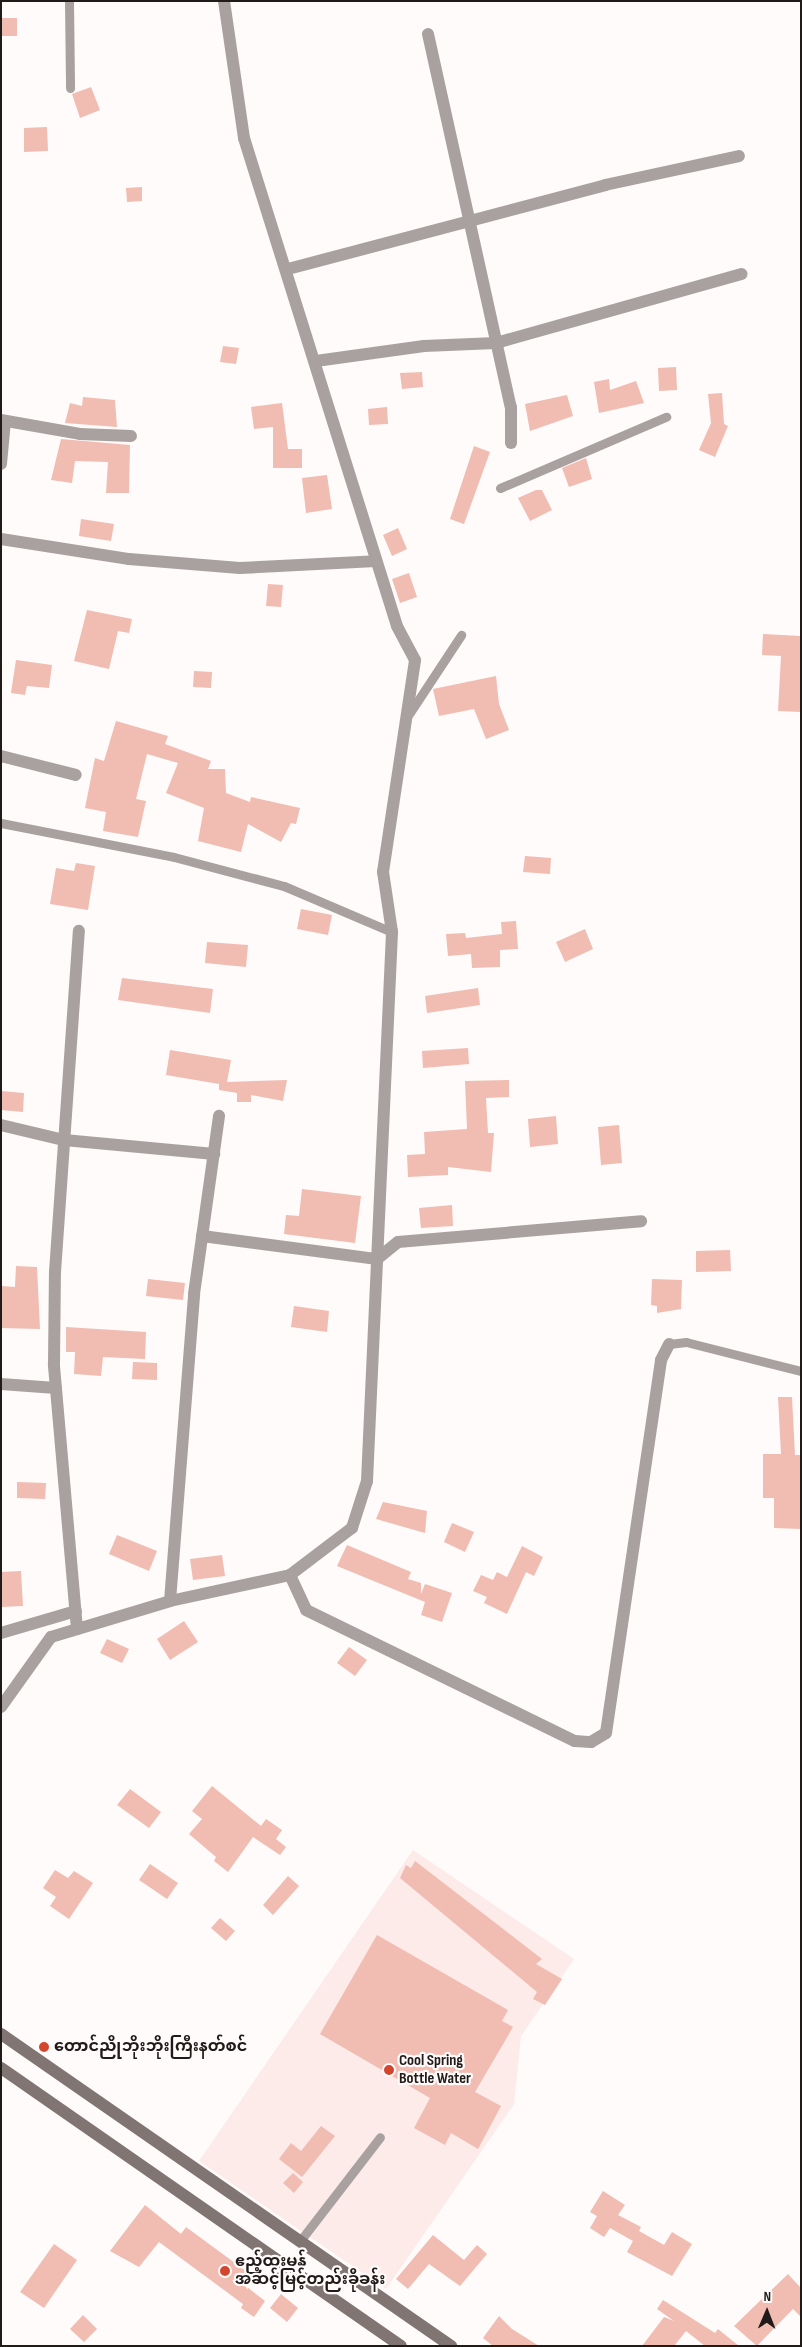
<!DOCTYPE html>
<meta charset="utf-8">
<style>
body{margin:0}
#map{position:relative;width:802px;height:2347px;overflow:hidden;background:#fefbfa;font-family:"Sofia Sans Condensed","Noto Sans Myanmar",sans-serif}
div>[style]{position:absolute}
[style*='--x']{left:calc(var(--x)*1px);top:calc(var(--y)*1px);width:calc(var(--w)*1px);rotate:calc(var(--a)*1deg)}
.built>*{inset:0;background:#fcebe8}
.building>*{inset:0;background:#f1bcb1}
.service>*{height:9px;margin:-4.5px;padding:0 4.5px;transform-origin:4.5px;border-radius:4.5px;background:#a8a19f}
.minor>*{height:12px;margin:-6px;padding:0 6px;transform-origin:6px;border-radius:6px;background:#a8a19f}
.secondary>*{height:12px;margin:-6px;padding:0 6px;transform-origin:6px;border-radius:6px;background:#807573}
.dots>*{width:14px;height:14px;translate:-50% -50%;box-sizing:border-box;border:2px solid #fefbfa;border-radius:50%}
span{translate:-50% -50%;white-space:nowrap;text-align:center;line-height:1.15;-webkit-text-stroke:4.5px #fefbfa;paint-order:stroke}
.poi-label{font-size:16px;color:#201a19;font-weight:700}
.left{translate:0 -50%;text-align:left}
.frame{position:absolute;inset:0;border:2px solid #201a19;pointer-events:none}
.north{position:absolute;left:742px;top:2287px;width:50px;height:50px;-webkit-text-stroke:4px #fefbfa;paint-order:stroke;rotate:1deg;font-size:14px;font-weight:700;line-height:20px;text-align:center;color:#201a19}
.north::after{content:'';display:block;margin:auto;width:18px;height:22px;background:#201a19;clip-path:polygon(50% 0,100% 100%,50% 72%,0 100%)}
</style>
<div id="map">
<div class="built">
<i style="clip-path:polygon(413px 1850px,574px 1959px,521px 2036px,514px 2104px,386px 2289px,199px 2161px)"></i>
</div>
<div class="building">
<i style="clip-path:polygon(2px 18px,17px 18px,17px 36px,2px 36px)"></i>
<i style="clip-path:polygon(91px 87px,100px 110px,80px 118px,72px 94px)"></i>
<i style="clip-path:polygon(47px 127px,48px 151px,24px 152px,24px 128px)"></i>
<i style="clip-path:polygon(142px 187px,142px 201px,127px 202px,126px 188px)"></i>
<i style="clip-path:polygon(223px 346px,239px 348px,236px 364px,220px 362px)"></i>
<i style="clip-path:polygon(676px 367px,677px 390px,659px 391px,658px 368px)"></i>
<i style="clip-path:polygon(422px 372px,423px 387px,402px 389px,400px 373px)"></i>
<i style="clip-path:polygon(609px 379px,610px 390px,636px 381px,644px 403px,599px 413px,594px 382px)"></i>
<i style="clip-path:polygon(722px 393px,724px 424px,728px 426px,715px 457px,699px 450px,711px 423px,708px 394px)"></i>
<i style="clip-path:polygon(567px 395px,573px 416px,530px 431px,525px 404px)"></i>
<i style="clip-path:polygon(83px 397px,115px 400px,117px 427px,65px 423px,70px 403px,82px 406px)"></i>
<i style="clip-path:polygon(282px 403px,288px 449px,302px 449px,302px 468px,273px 468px,273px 427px,254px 429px,251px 407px)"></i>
<i style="clip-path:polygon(387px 407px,388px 424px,369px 425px,368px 409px)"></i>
<i style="clip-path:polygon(61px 439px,130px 445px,129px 493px,106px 493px,108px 462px,75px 461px,72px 483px,51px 480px)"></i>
<i style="clip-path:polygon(474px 446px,490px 452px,464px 524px,450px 519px)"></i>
<i style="clip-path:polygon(586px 458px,592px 479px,569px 487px,562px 468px)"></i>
<i style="clip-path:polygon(327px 475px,332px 509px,306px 513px,302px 478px)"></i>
<i style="clip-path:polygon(536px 490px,542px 490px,552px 510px,530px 521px,518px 498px)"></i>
<i style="clip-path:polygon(81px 519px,114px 524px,111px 541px,79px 536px)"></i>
<i style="clip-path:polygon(398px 528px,407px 549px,392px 556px,383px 535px)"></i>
<i style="clip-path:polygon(409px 573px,417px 597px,400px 603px,392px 579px)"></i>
<i style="clip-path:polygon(268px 584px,283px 585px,281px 607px,266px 606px)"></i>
<i style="clip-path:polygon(87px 610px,132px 619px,129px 633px,118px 631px,109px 669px,74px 661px)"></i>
<i style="clip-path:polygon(763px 634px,801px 636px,801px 712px,778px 711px,781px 656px,762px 655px)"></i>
<i style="clip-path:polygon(16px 660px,52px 665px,49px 688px,27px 686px,25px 695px,11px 693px)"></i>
<i style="clip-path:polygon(194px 671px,212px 672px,211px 688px,193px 687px)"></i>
<i style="clip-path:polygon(496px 676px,499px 704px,509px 730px,486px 739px,474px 709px,439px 716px,433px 689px)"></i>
<i style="clip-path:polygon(116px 721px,168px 736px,165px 744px,211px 761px,208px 769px,225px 769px,226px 793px,250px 802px,251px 797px,300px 808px,296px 824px,291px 823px,281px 842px,248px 824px,241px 852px,198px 841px,204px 808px,166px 793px,178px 763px,147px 754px,136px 799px,146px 801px,138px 837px,103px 831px,106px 812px,85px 808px,95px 758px,104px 761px)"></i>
<i style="clip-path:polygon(525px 856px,551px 858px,550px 874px,523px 872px)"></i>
<i style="clip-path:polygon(76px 863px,95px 866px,88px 910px,50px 904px,56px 868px,74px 871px)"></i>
<i style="clip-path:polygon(301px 909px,332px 915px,328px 935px,297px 929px)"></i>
<i style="clip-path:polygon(516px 921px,518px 949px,500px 950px,500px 967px,472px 968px,471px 954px,448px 956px,446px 934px,465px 933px,466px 938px,502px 934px,501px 922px)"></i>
<i style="clip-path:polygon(585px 929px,593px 949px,565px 962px,556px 942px)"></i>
<i style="clip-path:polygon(207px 942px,248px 945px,246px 967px,205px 963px)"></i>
<i style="clip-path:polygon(122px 978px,213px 989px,210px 1013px,118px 1000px)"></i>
<i style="clip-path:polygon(478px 988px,480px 1005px,427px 1013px,425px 996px)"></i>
<i style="clip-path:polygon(468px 1048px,469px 1064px,423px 1068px,422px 1051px)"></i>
<i style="clip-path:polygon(170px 1050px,231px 1060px,227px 1082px,287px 1080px,283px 1101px,251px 1095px,251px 1102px,237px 1102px,237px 1093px,219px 1090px,219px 1084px,166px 1075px)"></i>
<i style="clip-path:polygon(509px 1080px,509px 1097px,486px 1098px,488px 1133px,494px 1133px,491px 1172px,448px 1167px,448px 1175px,408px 1177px,407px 1155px,425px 1154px,424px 1132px,467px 1129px,465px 1081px)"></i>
<i style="clip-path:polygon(1px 1091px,24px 1093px,23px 1112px,1px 1110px)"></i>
<i style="clip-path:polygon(556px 1116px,558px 1144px,530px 1147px,528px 1119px)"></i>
<i style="clip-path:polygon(619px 1125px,622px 1163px,601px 1165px,598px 1127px)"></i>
<i style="clip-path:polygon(302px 1189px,361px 1196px,355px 1243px,284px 1234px,286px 1215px,299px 1216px)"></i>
<i style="clip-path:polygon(452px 1205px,453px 1226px,421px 1228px,419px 1208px)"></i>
<i style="clip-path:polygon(730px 1250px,731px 1271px,696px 1272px,696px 1251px)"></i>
<i style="clip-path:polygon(16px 1266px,37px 1267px,40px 1329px,1px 1328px,1px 1286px,15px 1287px)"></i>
<i style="clip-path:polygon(148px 1279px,185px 1283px,183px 1300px,146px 1296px)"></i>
<i style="clip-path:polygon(652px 1279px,682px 1280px,681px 1309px,657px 1313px,657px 1306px,651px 1305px)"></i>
<i style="clip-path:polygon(294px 1306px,329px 1311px,327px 1332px,291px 1327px)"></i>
<i style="clip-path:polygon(66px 1327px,146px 1332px,145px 1359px,103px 1357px,101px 1376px,74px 1374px,75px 1352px,66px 1352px)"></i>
<i style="clip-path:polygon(133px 1362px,157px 1363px,157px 1380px,132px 1379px)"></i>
<i style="clip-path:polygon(778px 1397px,792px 1397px,795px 1455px,801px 1455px,801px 1529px,774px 1528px,774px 1498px,763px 1498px,763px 1454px,781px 1454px)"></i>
<i style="clip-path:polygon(17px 1482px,46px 1483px,45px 1499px,17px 1498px)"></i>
<i style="clip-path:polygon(383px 1502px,427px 1511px,425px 1533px,376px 1519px)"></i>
<i style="clip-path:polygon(452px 1523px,474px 1532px,465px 1552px,444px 1542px)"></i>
<i style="clip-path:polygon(117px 1535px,157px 1551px,149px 1571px,109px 1554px)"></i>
<i style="clip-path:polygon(347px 1545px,411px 1572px,408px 1579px,421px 1583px,421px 1594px,425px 1584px,452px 1593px,442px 1622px,421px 1615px,425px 1602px,337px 1566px)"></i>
<i style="clip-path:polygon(522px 1546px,543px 1557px,534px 1576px,526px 1572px,507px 1614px,484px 1603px,487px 1597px,473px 1591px,481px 1575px,493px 1580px,497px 1572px,507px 1577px)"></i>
<i style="clip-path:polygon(222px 1555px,225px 1576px,193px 1580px,190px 1559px)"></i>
<i style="clip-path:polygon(21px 1571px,23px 1606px,2px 1607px,1px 1572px)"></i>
<i style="clip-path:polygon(184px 1621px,198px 1642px,170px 1660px,157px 1639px)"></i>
<i style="clip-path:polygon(107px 1639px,129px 1649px,122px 1663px,100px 1653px)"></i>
<i style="clip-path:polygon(349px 1647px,367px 1660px,355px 1676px,337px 1663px)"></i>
<i style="clip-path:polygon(212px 1786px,261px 1826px,266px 1819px,282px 1830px,276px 1839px,286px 1847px,280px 1855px,253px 1837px,228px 1872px,214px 1861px,216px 1857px,189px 1834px,202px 1819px,192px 1811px)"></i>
<i style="clip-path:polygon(130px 1789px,161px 1812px,149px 1828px,117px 1805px)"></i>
<i style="clip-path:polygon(415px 1861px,542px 1959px,536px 1964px,562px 1979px,545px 2005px,533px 1999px,537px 1992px,400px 1878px,406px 1865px,411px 1868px)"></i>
<i style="clip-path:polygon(150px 1864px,178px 1883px,167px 1899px,139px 1880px)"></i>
<i style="clip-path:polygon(55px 1870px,68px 1878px,74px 1871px,93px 1883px,69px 1919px,50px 1906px,56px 1897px,43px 1888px)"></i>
<i style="clip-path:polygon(288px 1876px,299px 1886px,273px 1915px,263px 1905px)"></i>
<i style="clip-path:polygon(220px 1918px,235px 1931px,226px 1941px,211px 1928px)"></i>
<i style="clip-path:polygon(377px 1935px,508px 2010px,502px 2021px,513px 2027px,475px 2092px,501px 2106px,478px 2149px,451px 2133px,445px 2145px,414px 2128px,430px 2098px,320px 2034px)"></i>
<i style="clip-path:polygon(321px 2126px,335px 2136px,302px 2177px,279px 2159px,291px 2143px,301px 2151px)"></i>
<i style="clip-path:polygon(293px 2173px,303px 2182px,294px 2193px,283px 2183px)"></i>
<i style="clip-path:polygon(603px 2191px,625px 2205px,618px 2215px,641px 2227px,639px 2231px,664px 2245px,672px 2232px,692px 2244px,672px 2276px,627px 2252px,633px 2241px,610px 2228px,604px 2237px,590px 2228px,597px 2216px,590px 2212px)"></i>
<i style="clip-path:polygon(145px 2205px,181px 2234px,186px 2227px,254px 2277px,247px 2287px,265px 2301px,254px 2317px,241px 2308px,243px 2304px,159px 2242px,139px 2267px,110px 2251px)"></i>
<i style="clip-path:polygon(433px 2235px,464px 2260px,477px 2245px,487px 2254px,460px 2286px,429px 2264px,408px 2289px,396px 2279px)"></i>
<i style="clip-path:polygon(54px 2244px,77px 2260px,44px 2308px,20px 2292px)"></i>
<i style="clip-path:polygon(788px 2274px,801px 2288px,801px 2317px,793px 2309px,757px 2346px,734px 2326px)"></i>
<i style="clip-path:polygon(281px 2294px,298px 2308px,287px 2322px,270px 2308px)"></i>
<i style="clip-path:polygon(663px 2300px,715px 2333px,718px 2329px,739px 2346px,705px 2346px,686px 2331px,674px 2346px,642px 2346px,664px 2317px,674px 2321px,657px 2309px)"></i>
<i style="clip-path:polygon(83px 2315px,97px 2329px,84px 2342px,70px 2329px)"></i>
<i style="clip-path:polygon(499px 2316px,512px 2329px,539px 2346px,493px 2346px,483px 2338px)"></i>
</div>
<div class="service">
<i style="--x:69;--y:1;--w:87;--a:89.3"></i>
<i style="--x:500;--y:488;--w:181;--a:-23.2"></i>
<i style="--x:409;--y:714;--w:95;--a:-56.6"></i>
<i style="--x:1;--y:823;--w:176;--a:11.1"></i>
<i style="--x:174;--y:857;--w:114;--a:14.8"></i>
<i style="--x:284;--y:886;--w:117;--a:23.1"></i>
<i style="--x:669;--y:1344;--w:17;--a:-7"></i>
<i style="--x:686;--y:1342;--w:119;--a:14.2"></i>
<i style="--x:300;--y:2241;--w:131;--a:-52.4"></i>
</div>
<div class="minor">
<i style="--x:428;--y:34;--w:382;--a:77.5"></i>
<i style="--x:511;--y:407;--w:36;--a:90"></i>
<i style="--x:288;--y:269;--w:328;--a:-14.8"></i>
<i style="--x:605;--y:185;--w:137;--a:-12.2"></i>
<i style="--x:316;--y:361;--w:109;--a:-7.9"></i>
<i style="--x:424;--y:346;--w:72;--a:-2.4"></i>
<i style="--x:496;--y:343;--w:255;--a:-15.7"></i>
<i style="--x:1;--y:420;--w:80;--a:10"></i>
<i style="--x:80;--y:434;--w:51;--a:2.2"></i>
<i style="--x:1;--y:464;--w:43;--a:-84.7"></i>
<i style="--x:1;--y:539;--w:130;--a:8.9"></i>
<i style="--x:129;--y:559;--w:111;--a:4.6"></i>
<i style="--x:240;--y:568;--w:136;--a:-2.9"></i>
<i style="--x:1;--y:756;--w:77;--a:14.2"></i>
<i style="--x:1;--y:1125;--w:65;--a:13.4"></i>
<i style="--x:64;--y:1140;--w:151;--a:5.3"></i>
<i style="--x:202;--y:1236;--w:177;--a:7.5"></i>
<i style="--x:377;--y:1259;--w:27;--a:-39"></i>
<i style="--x:398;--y:1242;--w:244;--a:-4.9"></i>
<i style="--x:1;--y:1384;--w:55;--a:4.2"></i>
<i style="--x:290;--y:1575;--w:38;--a:65"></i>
<i style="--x:306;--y:1610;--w:299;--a:26"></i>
<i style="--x:575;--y:1741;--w:16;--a:4"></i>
<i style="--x:591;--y:1742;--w:17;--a:-31"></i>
<i style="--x:606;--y:1733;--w:377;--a:-81.6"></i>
<i style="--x:661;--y:1360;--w:18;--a:-63"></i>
<i style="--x:170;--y:1601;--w:308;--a:-85.5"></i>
<i style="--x:194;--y:1294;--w:180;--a:-82"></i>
<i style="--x:77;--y:1629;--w:266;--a:-95"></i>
<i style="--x:54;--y:1364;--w:92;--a:-89.4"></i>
<i style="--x:55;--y:1272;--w:342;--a:-86"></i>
<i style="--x:1;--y:1633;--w:78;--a:-16.3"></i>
<i style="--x:1;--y:1707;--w:86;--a:-54.5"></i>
<i style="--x:51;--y:1637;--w:124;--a:-16.8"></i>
<i style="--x:170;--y:1601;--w:123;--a:-12.2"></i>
<i style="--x:290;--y:1575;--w:78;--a:-37.2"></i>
<i style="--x:352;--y:1528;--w:49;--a:-72.3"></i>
<i style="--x:367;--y:1481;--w:550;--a:-87.39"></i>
<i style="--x:392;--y:932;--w:61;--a:-98.5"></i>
<i style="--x:383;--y:872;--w:214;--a:-81.4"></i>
<i style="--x:415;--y:660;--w:38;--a:-118"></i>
<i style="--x:397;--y:626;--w:511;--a:-107.41"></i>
<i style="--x:244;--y:138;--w:138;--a:-98.3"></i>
</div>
<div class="secondary">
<i style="--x:1;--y:2034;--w:548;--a:34.73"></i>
<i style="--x:1;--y:2068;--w:487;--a:34.8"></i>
</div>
<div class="dots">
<i style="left:44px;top:2047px;background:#d2462f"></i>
<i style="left:389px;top:2070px;background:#d2462f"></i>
<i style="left:225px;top:2271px;background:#d2462f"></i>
</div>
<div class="poi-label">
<span class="left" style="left:54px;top:2047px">တောင်ညိုဘိုးဘိုးကြီးနတ်စင်</span>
<span class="left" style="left:399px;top:2070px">Cool Spring<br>Bottle Water</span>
<span class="left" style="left:235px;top:2271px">ဧည့်ထူးမွန်<br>အဆင့်မြင့်တည်းခိုခန်း</span>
</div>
<div class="frame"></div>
<div class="north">N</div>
</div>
